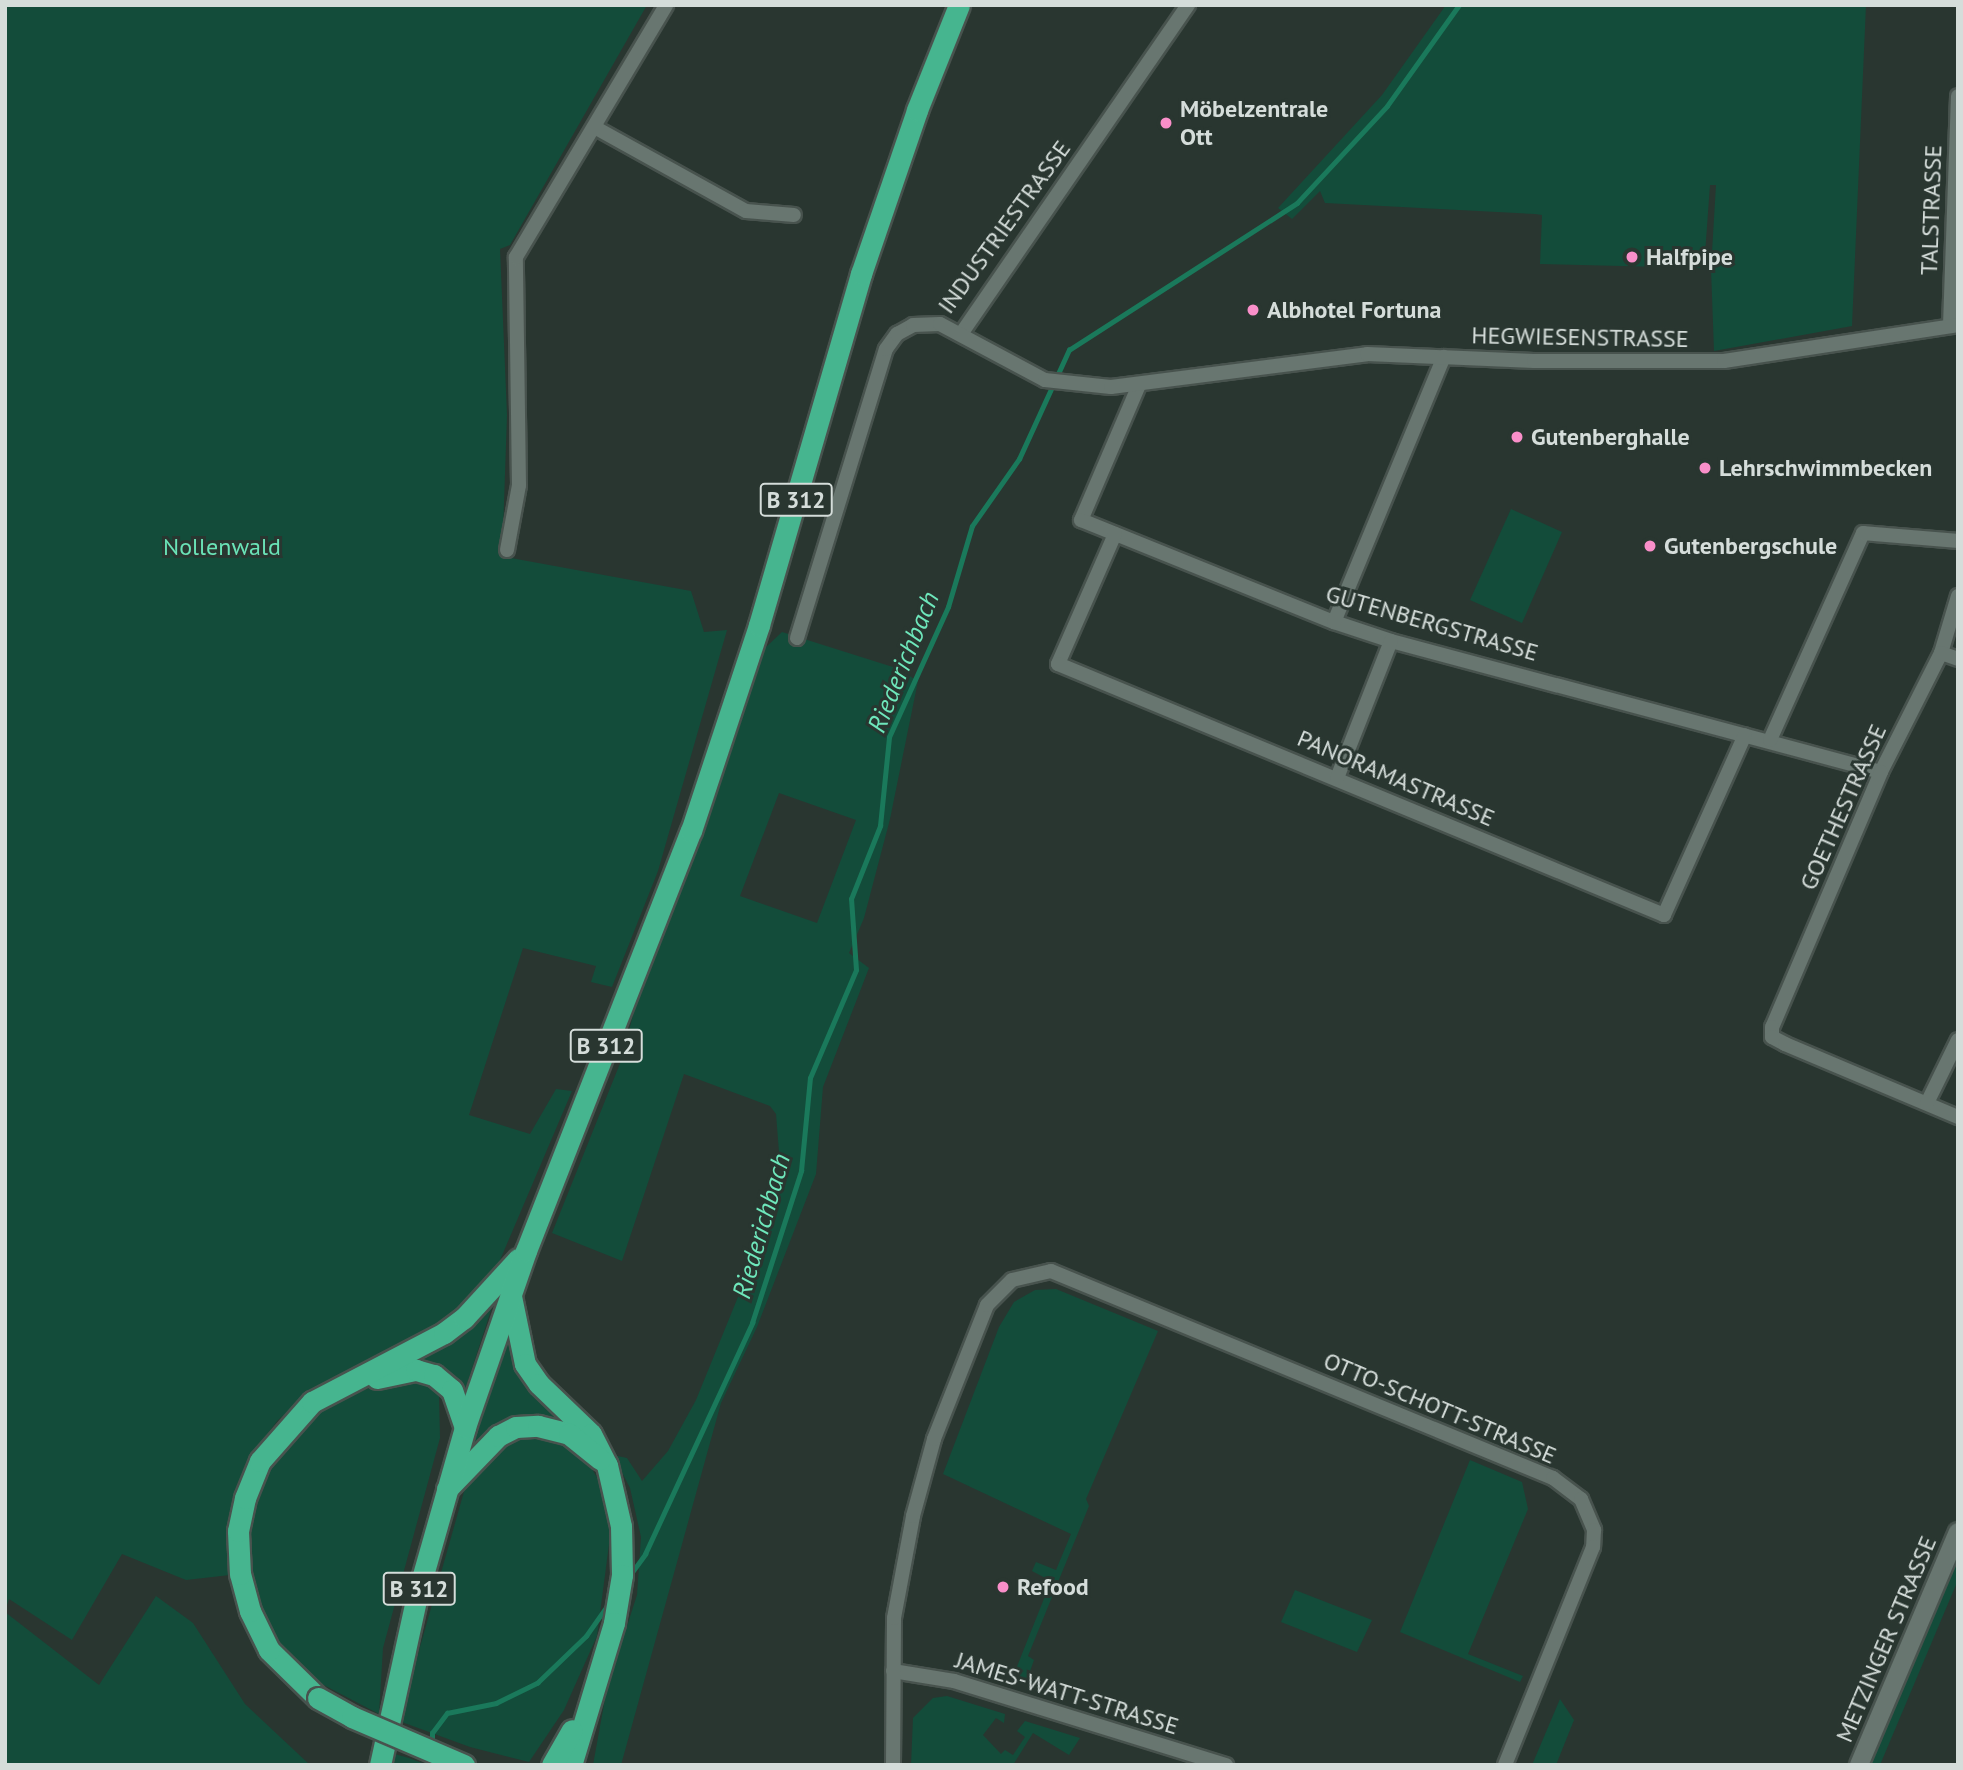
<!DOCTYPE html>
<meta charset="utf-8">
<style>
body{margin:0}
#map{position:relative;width:1963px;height:1770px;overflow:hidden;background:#293630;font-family:"PT Sans",sans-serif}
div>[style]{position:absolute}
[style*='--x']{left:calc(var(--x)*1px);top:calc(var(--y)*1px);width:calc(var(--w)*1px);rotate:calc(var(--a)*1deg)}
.green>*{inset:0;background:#134c3a}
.stream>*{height:4.5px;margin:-2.25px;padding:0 2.25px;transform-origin:2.25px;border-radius:2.25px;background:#1a795b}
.roads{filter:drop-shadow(2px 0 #48534e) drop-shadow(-2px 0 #48534e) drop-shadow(0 2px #48534e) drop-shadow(0 -2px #48534e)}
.street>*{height:14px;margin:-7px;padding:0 7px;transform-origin:7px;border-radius:7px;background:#687670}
.secondary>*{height:18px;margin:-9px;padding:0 9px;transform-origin:9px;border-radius:9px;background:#687670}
.highway>*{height:21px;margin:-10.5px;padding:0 10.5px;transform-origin:10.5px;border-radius:10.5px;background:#46b58f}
.bridges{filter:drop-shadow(2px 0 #48534e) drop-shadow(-2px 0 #48534e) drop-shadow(0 2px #48534e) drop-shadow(0 -2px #48534e)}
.highway-bridge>*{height:21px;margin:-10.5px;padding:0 10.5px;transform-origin:10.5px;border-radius:10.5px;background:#46b58f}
.dots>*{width:19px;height:19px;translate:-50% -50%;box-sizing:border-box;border:4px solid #293630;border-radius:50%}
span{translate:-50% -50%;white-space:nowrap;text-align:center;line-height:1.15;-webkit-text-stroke:6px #293630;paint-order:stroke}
.shield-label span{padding:2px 5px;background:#293630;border:2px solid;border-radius:5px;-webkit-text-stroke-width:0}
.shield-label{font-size:23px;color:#d5ddda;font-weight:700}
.poi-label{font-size:24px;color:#d5ddda;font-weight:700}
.left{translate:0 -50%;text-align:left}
.street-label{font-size:24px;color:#d5ddda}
.park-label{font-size:24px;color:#6ae3b7}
.water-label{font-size:26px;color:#6ee7bb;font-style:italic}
.frame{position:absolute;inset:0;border:7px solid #d5ddda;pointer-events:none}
</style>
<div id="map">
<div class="green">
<i style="clip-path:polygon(5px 5px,647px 5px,510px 245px,500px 249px,507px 415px,503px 532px,511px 558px,691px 591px,704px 632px,727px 630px,658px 871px,612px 987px,591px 982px,596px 966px,523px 948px,469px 1115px,530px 1134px,556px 1089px,572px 1091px,492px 1279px,458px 1318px,420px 1341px,362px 1362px,306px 1396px,278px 1420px,252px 1454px,230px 1575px,186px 1580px,122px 1554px,72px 1640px,9px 1599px,5px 1611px)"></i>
<i style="clip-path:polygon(1446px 5px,1866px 5px,1852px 326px,1714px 351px,1711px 269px,1716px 185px,1710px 185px,1704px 268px,1540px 264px,1542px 215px,1535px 214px,1325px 203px,1320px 191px,1292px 219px,1278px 208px,1382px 95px)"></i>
<i style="clip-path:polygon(1511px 509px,1562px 532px,1522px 623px,1470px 600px)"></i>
<i style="clip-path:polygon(evenodd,782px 632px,896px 668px,918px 681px,890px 819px,864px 918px,849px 953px,869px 968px,823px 1087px,816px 1174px,757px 1327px,721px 1403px,621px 1765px,593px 1765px,607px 1688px,637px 1595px,641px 1537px,630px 1488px,613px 1455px,627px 1458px,642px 1481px,668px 1451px,696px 1400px,771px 1216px,781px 1177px,776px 1114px,770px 1106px,684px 1074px,622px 1261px,552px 1233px,621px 1061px,638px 996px,765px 648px,782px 632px,779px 793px,856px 820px,817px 923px,740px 896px,779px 793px)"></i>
<i style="clip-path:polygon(1056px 1289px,1158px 1331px,1086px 1499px,1089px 1506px,1028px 1656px,1034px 1660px,1028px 1677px,1034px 1680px,1033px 1685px,1012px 1679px,1051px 1581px,1032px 1571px,1036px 1562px,1056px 1570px,1071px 1534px,943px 1474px,999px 1327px,1014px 1302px,1035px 1290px)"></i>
<i style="clip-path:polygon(496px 1295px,464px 1393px,450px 1375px,429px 1363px,398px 1362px)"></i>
<i style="clip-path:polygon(507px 1334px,575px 1426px,558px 1423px,470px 1453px)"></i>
<i style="clip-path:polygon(413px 1380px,427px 1383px,439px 1394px,440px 1438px,383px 1648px,379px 1714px,316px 1681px,276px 1643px,258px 1607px,249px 1572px,248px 1535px,254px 1501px,268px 1466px,318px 1409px,374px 1386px)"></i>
<i style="clip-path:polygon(540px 1432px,581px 1450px,606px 1493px,611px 1529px,597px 1636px,564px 1710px,529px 1762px,470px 1747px,399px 1721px,467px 1481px,500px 1440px)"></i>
<i style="clip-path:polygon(1470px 1460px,1522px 1482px,1528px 1509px,1468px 1654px,1523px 1676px,1520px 1682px,1400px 1632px)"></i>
<i style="clip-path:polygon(1958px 1552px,1958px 1580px,1880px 1765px,1868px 1765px)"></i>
<i style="clip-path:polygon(1295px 1590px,1372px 1620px,1357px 1652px,1281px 1622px)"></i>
<i style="clip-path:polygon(156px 1596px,193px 1623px,245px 1704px,310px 1765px,5px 1765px,5px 1612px,99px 1685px)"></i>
<i style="clip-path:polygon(947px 1696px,1005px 1714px,1004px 1723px,996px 1718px,983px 1735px,1001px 1754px,1005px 1750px,1013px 1755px,1025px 1737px,1017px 1731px,1025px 1721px,1080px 1738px,1069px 1755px,1033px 1733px,1013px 1765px,911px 1765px,913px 1718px,933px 1698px)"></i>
<i style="clip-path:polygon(1560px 1699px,1574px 1720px,1556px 1765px,1532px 1765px)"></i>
<i style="clip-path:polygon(391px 1753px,409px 1758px,427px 1765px,389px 1765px)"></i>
</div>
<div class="stream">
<i style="--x:630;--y:1575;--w:26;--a:-54"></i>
<i style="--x:645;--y:1554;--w:255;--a:-65.1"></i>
<i style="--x:752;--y:1323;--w:160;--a:-72.1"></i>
<i style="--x:801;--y:1171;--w:93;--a:-84.5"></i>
<i style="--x:810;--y:1078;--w:117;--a:-66.9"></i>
<i style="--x:856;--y:970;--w:71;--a:-94"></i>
<i style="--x:851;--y:899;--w:79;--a:-68.3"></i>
<i style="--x:880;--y:826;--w:89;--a:-84.2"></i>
<i style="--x:889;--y:737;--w:143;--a:-65.6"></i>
<i style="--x:948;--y:607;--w:84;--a:-73.5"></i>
<i style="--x:972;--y:526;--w:82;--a:-55"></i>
<i style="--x:1019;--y:459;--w:120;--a:-65.4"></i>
<i style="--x:1069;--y:350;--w:271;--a:-32.8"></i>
<i style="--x:1297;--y:203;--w:132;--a:-47.1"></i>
<i style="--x:1387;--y:106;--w:124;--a:-54.5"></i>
<i style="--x:432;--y:1743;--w:10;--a:-90"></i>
<i style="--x:432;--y:1733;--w:25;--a:-53"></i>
<i style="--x:447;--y:1713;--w:50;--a:-11.5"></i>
<i style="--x:496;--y:1703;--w:46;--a:-26"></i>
<i style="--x:537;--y:1683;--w:68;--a:-43.8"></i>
<i style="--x:586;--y:1636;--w:38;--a:-55"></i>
</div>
<div class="roads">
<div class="street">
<i style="--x:596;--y:128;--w:171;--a:29"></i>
<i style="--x:746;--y:211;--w:48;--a:4.8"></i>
<i style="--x:1950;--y:326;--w:230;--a:-88"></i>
<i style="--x:961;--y:334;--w:400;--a:-55.4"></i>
<i style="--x:1139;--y:385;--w:147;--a:113.2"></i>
<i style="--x:1081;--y:520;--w:273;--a:22"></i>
<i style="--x:1334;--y:622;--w:60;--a:18.4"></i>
<i style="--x:1391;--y:641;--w:507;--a:14.97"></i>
<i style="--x:1115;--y:534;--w:142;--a:113.7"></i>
<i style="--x:1058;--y:664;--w:656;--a:22.5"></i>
<i style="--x:1664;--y:915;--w:197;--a:-65.8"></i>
<i style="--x:507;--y:550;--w:66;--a:-79.5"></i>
<i style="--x:519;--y:485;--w:228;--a:-90.8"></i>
<i style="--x:516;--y:257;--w:293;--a:-59.2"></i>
<i style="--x:1958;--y:596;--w:59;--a:106.6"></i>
<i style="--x:1941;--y:653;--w:133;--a:116.8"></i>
<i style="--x:1881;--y:772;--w:277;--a:113.1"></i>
<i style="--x:1772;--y:1027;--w:10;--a:90"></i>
<i style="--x:1772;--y:1037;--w:15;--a:28"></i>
<i style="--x:1785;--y:1044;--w:188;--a:22.9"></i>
<i style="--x:1334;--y:622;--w:287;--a:-67.5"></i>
<i style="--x:797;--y:638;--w:302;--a:-72.9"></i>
<i style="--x:886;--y:349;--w:19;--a:-54"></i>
<i style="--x:897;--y:334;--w:18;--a:-29"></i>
<i style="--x:913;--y:325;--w:27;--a:-2"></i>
<i style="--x:940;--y:324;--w:119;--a:28.1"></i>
<i style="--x:1045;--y:380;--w:66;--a:6.1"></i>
<i style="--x:1111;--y:387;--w:258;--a:-7.3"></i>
<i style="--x:1367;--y:354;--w:167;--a:2.4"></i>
<i style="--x:1534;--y:361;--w:190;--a:0"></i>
<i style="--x:1724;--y:361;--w:237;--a:-8.7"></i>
<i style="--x:1941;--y:653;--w:18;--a:19"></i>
<i style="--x:1770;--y:740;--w:227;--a:-65.8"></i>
<i style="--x:1863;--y:533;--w:95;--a:4.8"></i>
<i style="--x:1337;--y:778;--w:147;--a:-68.5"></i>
<i style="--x:1927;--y:1103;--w:70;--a:-63.8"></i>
<i style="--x:893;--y:1671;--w:62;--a:9.3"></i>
<i style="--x:954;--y:1681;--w:285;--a:17.2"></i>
<i style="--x:893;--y:1765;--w:147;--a:-89.6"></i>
<i style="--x:894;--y:1618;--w:104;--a:-79.4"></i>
<i style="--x:913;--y:1516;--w:80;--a:-74.7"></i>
<i style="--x:934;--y:1439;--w:144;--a:-68.4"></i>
<i style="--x:987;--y:1305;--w:35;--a:-45"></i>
<i style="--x:1012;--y:1280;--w:40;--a:-13"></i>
<i style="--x:1051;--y:1271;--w:543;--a:22.41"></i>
<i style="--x:1553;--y:1478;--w:35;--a:37"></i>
<i style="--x:1581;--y:1499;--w:34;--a:67"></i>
<i style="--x:1594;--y:1530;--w:17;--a:93"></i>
<i style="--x:1593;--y:1547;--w:235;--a:112"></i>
</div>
<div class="secondary">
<i style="--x:1859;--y:1765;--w:253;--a:-67"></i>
</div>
<div class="highway">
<i style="--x:511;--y:1296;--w:69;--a:78.4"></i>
<i style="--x:525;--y:1364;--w:24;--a:55"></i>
<i style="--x:539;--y:1384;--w:72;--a:43.9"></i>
<i style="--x:591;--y:1434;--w:35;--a:63"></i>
<i style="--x:607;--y:1465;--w:63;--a:77.1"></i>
<i style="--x:621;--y:1526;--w:49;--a:88.8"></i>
<i style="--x:622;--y:1575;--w:49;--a:99.5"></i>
<i style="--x:614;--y:1623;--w:148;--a:106.8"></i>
<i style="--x:377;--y:1378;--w:40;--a:-12"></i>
<i style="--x:416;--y:1370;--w:19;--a:16"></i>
<i style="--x:434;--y:1375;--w:23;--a:40"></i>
<i style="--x:452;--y:1390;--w:39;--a:71"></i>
<i style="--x:447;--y:1489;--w:74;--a:-46.1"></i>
<i style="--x:498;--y:1436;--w:20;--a:-27"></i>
<i style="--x:516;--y:1427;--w:22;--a:-3"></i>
<i style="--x:538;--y:1426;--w:32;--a:14"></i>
<i style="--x:569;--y:1434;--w:40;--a:39"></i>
<i style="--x:318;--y:1698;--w:69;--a:-135.6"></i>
<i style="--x:269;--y:1650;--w:43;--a:-116"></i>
<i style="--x:250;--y:1611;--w:38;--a:-105"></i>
<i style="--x:240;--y:1574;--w:43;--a:-92.7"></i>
<i style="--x:238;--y:1531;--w:34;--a:-78"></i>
<i style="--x:245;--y:1498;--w:40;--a:-68"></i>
<i style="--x:260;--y:1461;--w:79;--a:-48.6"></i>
<i style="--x:312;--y:1402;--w:149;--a:-27.6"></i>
<i style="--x:444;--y:1333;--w:25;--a:-37"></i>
<i style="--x:464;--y:1318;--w:80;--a:-47.5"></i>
<i style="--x:380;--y:1765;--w:173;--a:-77.7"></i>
<i style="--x:417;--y:1596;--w:176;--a:-74.1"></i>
<i style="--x:465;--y:1427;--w:186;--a:-70.9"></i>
<i style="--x:526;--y:1251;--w:451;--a:-68.6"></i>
<i style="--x:691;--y:831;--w:217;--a:-71.7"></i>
<i style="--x:759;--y:625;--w:366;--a:-73.8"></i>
<i style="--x:861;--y:274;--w:173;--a:-71.1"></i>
<i style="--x:917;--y:110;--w:113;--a:-68.2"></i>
<i style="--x:552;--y:1765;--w:40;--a:-60.3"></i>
</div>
</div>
<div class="bridges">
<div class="highway-bridge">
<i style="--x:318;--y:1698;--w:39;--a:29"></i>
<i style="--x:352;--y:1717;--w:122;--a:23.2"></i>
</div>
</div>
<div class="dots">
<i style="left:1166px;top:123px;background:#f98fc9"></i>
<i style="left:1632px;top:257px;background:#f98fc9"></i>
<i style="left:1253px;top:310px;background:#f98fc9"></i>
<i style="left:1517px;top:437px;background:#f98fc9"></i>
<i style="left:1705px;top:468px;background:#f98fc9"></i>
<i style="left:1650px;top:546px;background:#f98fc9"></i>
<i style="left:1003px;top:1587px;background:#f98fc9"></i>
</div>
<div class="shield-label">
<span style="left:796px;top:500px">B 312</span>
<span style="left:606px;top:1046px">B 312</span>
<span style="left:419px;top:1589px">B 312</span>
</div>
<div class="poi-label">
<span class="left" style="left:1180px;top:123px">Möbelzentrale<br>Ott</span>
<span class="left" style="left:1646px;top:257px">Halfpipe</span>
<span class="left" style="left:1267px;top:310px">Albhotel Fortuna</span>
<span class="left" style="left:1531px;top:437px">Gutenberghalle</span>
<span class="left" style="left:1719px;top:468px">Lehrschwimmbecken</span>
<span class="left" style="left:1664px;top:546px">Gutenbergschule</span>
<span class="left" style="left:1017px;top:1587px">Refood</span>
</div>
<div class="street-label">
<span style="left:1931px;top:210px;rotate:-88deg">TALSTRASSE</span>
<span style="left:1004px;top:227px;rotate:-54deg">INDUSTRIESTRASSE</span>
<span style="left:1580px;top:337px;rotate:1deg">HEGWIESENSTRASSE</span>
<span style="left:1432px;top:623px;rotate:16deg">GUTENBERGSTRASSE</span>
<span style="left:1396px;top:778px;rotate:23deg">PANORAMASTRASSE</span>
<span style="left:1843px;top:807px;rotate:-66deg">GOETHESTRASSE</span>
<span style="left:1440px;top:1408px;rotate:23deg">OTTO-SCHOTT-STRASSE</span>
<span style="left:1886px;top:1639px;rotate:-67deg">METZINGER STRASSE</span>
<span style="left:1067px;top:1693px;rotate:17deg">JAMES-WATT-STRASSE</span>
</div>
<div class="park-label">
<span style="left:222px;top:547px">Nollenwald</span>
</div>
<div class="water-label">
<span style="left:903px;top:662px;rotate:-68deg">Riederichbach</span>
<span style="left:761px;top:1226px;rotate:-74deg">Riederichbach</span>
</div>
<div class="frame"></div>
</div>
